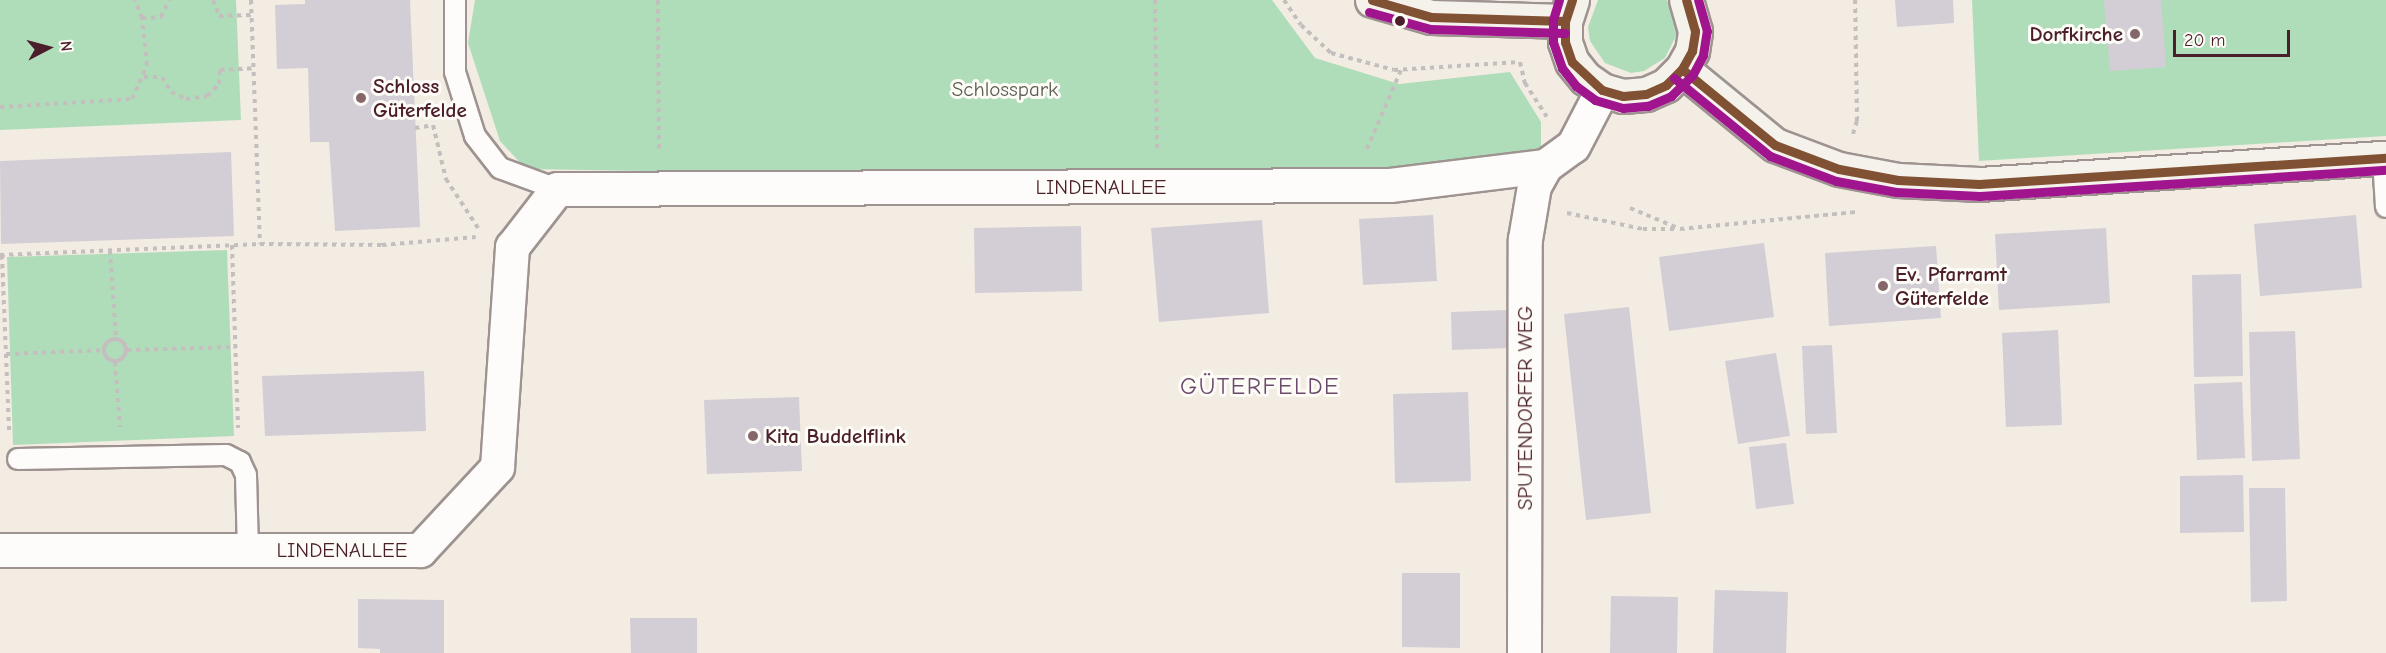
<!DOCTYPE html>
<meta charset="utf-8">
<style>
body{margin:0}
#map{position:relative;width:2386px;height:653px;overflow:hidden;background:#f3ece3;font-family:"Comic Neue",sans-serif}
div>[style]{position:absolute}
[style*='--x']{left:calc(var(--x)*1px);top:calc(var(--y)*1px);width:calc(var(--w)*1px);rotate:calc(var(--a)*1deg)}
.green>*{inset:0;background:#b0ddb9}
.building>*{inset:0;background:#d3cdd6}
.path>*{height:4px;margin-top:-2px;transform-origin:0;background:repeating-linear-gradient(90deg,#c4bfbe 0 4.5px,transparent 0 9px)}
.path>.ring{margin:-2px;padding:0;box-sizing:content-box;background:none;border:4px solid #c4bfbe;border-radius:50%}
.roads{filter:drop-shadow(2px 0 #9e9390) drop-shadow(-2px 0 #9e9390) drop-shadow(0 2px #9e9390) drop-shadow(0 -2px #9e9390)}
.service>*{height:20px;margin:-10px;padding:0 10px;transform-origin:10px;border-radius:10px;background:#fdfcfb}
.minor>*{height:33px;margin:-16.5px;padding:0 16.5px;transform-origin:16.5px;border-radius:16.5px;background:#fdfcfb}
.secondary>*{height:33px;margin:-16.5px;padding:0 16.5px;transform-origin:16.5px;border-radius:16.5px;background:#f5f2ec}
.bus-1>*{height:9px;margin:-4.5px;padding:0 4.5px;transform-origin:4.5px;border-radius:4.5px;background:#805233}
.bus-2>*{height:9px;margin:-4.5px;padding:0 4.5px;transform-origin:4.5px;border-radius:4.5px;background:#a0148e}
.dots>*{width:16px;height:16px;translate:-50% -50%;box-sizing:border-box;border:3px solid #fdfcf7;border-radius:50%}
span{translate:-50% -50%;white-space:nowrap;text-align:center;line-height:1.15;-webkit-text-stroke:6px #fdfcf7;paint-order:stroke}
.poi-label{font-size:21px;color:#4a1f2b;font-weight:700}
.right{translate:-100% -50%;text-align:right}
.left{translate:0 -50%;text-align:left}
.park-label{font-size:21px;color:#5b5d50}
.street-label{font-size:21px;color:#4a1f2b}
.quarter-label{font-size:24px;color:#6c4a6c;letter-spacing:1.5px}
.north{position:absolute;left:18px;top:18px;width:60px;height:60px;-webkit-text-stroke:4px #fdfcf7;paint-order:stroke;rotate:84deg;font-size:16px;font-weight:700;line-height:24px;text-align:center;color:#4a1f2b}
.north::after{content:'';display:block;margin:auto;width:21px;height:27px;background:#4a1f2b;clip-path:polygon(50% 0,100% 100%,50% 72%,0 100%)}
.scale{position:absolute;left:2173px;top:30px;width:117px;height:27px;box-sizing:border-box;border:3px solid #4a1f2b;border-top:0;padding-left:8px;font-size:18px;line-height:21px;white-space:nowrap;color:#4a1f2b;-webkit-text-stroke:4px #fdfcf7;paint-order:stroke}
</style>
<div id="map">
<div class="green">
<i style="clip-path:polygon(0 0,236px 0,241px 120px,0 130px)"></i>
<i style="clip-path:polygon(475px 0,1272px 0,1315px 58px,1399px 84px,1510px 72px,1541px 122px,1541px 149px,1390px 172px,875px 175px,526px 169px,500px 141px,468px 43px)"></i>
<i style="clip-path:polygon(1598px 0,1667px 0,1676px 20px,1677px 34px,1665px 58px,1644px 71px,1631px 73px,1605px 63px,1590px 41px,1588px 27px)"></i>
<i style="clip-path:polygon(1972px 0,2386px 0,2386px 136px,1979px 161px)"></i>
<i style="clip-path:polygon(227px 250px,234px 436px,13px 445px,7px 257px)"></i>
</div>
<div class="building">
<i style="clip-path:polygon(305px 0,410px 0,420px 227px,335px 231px,329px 142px,310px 142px,308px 68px,277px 69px,275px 5px,305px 4px)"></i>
<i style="clip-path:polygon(1895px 0,1953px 0,1954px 23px,1897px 27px)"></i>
<i style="clip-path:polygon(2104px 0,2161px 0,2166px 67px,2110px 71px)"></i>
<i style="clip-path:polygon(231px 152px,234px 236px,1px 244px,0 161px)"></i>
<i style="clip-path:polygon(1433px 215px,1437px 281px,1363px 285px,1359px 219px)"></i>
<i style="clip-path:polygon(2356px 215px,2362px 288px,2260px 296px,2254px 224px)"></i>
<i style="clip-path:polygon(1262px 220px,1269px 313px,1159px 322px,1151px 228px)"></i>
<i style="clip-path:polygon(1081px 226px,1082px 291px,975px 293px,974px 228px)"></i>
<i style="clip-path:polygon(2106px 228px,2110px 303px,1999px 310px,1995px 234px)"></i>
<i style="clip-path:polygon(1764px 243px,1774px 317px,1669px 331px,1659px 257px)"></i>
<i style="clip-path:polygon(1936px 246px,1941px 318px,1829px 326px,1825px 253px)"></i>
<i style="clip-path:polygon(2241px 274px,2243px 376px,2194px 377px,2192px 275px)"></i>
<i style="clip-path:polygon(1629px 307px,1651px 513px,1586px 520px,1564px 314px)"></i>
<i style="clip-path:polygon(1507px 310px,1508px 348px,1452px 350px,1451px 312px)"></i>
<i style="clip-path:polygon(2058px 330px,2062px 425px,2006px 427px,2002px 333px)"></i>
<i style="clip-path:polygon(2295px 331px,2300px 459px,2252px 461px,2249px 332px)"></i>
<i style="clip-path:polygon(1832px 345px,1837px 433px,1806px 434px,1802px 346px)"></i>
<i style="clip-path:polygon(1776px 353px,1790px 436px,1738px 444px,1725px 361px)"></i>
<i style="clip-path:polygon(424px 371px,426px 431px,265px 436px,262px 376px)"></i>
<i style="clip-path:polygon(2242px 382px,2245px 458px,2197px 460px,2194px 384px)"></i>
<i style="clip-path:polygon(1468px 392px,1471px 481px,1395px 483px,1393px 394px)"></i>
<i style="clip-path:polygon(799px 397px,802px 471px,707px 474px,704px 400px)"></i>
<i style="clip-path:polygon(1786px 443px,1794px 504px,1756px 509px,1749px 447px)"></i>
<i style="clip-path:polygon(2243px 475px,2244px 532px,2180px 533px,2180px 476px)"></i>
<i style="clip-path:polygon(2249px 488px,2285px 488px,2287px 601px,2251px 602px)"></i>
<i style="clip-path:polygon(1402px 573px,1460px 573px,1460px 648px,1402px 647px)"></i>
<i style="clip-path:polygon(1715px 590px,1788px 592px,1786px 653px,1713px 653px)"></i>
<i style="clip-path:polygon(1611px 596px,1678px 597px,1677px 653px,1610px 653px)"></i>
<i style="clip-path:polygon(358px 599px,444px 600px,444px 653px,380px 653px,380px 649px,358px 648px)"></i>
<i style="clip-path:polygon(630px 618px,697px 618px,697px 653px,631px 653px)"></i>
</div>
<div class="path">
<i style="--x:213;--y:0;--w:17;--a:69"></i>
<i style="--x:219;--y:16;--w:32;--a:-2"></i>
<i style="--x:251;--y:0;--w:244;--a:87.9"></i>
<i style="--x:658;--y:0;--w:152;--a:89.6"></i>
<i style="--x:1155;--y:0;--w:150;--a:89.2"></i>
<i style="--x:1284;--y:0;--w:30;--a:56"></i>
<i style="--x:1301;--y:25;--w:41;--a:43"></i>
<i style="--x:1331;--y:53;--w:65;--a:15.1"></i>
<i style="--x:1394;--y:70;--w:126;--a:-3.6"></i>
<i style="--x:142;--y:18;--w:19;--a:-3"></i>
<i style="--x:161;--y:17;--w:19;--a:-65"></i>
<i style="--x:1520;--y:62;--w:22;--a:77"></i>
<i style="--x:1525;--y:83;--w:40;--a:57.1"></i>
<i style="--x:144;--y:77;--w:18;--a:0"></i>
<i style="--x:162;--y:77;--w:17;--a:59"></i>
<i style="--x:171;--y:92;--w:17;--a:25"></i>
<i style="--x:186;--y:99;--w:21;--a:-8"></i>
<i style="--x:207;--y:96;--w:17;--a:-45"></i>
<i style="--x:219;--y:84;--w:14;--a:-86"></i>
<i style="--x:220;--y:70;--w:33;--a:-3"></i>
<i style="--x:0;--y:107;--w:132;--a:-3.5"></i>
<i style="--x:132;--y:99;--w:37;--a:-66"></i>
<i style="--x:147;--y:65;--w:47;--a:-96.1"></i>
<i style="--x:142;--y:18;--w:19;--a:-111"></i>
<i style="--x:415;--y:128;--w:18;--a:-9"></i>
<i style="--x:433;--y:125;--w:56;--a:76.5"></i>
<i style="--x:446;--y:179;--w:62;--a:56.8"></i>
<i style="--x:1853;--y:134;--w:14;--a:-73"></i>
<i style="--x:1857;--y:121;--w:121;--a:-90.9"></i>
<i style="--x:1367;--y:149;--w:86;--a:-66.7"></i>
<i style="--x:1630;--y:208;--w:54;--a:22.8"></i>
<i style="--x:1680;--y:229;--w:176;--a:-5.5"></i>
<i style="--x:1567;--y:213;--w:78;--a:11.9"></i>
<i style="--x:1643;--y:229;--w:34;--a:0"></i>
<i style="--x:232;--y:245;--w:183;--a:88.1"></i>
<i style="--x:110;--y:250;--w:89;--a:86.1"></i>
<i style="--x:0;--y:255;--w:260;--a:-2.4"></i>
<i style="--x:260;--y:244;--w:122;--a:0.5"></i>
<i style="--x:382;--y:245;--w:94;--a:-4.9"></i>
<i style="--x:2;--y:255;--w:176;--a:87.7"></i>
<i class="ring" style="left:104px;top:339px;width:18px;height:18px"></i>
<i style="--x:127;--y:350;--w:109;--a:-1.6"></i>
<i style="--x:6;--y:354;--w:98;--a:-2.3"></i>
<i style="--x:115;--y:362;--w:65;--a:85.6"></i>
</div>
<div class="roads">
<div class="service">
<i style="--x:455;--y:0;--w:72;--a:90"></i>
<i style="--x:455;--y:72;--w:67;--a:72.6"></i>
<i style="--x:475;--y:136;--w:41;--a:52"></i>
<i style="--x:500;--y:168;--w:61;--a:20.2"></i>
<i style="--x:2383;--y:158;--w:49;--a:86.5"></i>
<i style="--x:18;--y:459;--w:208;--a:-1.1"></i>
<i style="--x:226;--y:455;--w:16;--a:27"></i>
<i style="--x:240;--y:462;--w:14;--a:65"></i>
<i style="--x:246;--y:475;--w:74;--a:88.5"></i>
</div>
<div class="minor">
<i style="--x:0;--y:550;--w:420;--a:0"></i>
<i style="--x:420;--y:550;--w:113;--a:-47.1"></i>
<i style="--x:497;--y:467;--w:221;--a:-86.1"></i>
<i style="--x:512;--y:247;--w:73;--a:-52.2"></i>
<i style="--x:557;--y:189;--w:833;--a:-0.28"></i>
<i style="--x:1390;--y:185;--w:156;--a:-7"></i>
<i style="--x:1545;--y:166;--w:34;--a:-36"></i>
<i style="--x:1573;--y:146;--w:63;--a:-62.6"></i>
<i style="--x:1524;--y:653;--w:414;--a:-89.9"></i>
<i style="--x:1525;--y:239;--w:54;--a:-80.4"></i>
<i style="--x:1534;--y:186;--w:23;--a:-61"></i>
</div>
<div class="secondary">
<i style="--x:1372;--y:0;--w:61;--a:16.1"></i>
<i style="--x:1431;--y:17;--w:134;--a:1.7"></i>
<i style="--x:1572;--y:0;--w:22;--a:108"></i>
<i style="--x:1565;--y:21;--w:21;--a:90"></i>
<i style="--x:1565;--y:42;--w:21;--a:71"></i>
<i style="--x:1572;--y:62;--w:21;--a:51"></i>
<i style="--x:1585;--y:78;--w:21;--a:35"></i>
<i style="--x:1602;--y:90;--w:22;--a:16"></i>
<i style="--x:1623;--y:96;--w:23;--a:-5"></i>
<i style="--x:1646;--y:94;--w:22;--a:-24"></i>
<i style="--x:1666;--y:85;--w:23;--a:-45"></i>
<i style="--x:1682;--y:69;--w:21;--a:-61"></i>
<i style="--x:1692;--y:51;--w:20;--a:-81"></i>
<i style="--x:1695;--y:31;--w:32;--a:-106"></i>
<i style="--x:1682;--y:69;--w:120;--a:39.3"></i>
<i style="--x:1775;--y:145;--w:68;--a:20.6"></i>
<i style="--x:1839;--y:169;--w:60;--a:10.6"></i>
<i style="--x:1898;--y:180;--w:81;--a:2.8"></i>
<i style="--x:1979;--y:184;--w:408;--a:-3.7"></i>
</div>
</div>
<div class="bus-1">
<i style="--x:1372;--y:0;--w:61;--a:16.1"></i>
<i style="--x:1431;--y:17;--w:134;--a:1.7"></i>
<i style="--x:1572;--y:0;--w:22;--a:108"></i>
<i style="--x:1565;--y:21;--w:21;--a:90"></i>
<i style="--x:1565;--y:42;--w:21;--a:71"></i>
<i style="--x:1572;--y:62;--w:41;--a:43"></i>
<i style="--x:1602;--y:90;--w:22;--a:16"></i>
<i style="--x:1623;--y:96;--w:23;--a:-5"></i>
<i style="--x:1646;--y:94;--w:22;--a:-24"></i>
<i style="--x:1666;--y:85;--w:23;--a:-45"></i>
<i style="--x:1682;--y:69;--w:21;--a:-61"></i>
<i style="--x:1692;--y:51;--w:20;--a:-81"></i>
<i style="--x:1695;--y:31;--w:32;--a:-106"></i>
<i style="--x:1682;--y:69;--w:120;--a:39.3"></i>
<i style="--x:1775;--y:145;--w:68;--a:20.6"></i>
<i style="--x:1839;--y:169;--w:60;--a:10.6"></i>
<i style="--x:1898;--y:180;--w:81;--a:2.8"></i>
<i style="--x:1979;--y:184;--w:408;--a:-3.7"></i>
</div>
<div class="bus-2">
<i style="--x:1559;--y:0;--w:21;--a:107"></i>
<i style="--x:1553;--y:20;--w:22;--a:90"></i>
<i style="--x:1553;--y:42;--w:28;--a:71"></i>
<i style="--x:1562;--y:68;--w:23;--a:52"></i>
<i style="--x:1576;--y:86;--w:24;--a:36"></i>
<i style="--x:1595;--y:100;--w:29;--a:16"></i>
<i style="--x:1623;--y:108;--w:25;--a:-5"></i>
<i style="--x:1648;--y:106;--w:25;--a:-23"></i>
<i style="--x:1671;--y:96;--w:29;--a:-44"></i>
<i style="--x:1692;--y:76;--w:24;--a:-62"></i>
<i style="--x:1703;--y:55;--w:24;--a:-81"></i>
<i style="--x:1707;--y:31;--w:32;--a:-106"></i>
<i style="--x:1369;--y:12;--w:63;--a:15.6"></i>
<i style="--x:1430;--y:29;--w:135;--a:1.7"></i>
<i style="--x:1674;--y:78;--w:124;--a:39.1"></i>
<i style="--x:1770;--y:156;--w:71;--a:20.7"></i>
<i style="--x:1836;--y:181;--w:61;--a:10.4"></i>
<i style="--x:1896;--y:192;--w:84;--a:2.7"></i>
<i style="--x:1980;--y:196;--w:407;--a:-3.7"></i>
</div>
<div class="dots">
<i style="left:1400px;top:21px;background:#4a1f2b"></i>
<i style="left:2135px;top:34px;background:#85676b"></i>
<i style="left:361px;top:98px;background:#85676b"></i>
<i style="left:1883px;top:286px;background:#85676b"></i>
<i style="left:753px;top:436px;background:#85676b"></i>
</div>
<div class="poi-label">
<span class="right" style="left:2123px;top:34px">Dorfkirche</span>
<span class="left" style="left:373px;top:98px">Schloss<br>Güterfelde</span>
<span class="left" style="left:1895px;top:286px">Ev. Pfarramt<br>Güterfelde</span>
<span class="left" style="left:765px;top:436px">Kita Buddelflink</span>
</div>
<div class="park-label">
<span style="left:1005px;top:89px">Schlosspark</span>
</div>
<div class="street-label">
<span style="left:1101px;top:187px">LINDENALLEE</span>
<span style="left:1525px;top:408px;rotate:-90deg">SPUTENDORFER WEG</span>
<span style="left:342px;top:550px">LINDENALLEE</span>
</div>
<div class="quarter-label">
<span style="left:1260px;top:387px">GÜTERFELDE</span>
</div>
<div class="north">N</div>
<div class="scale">20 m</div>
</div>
